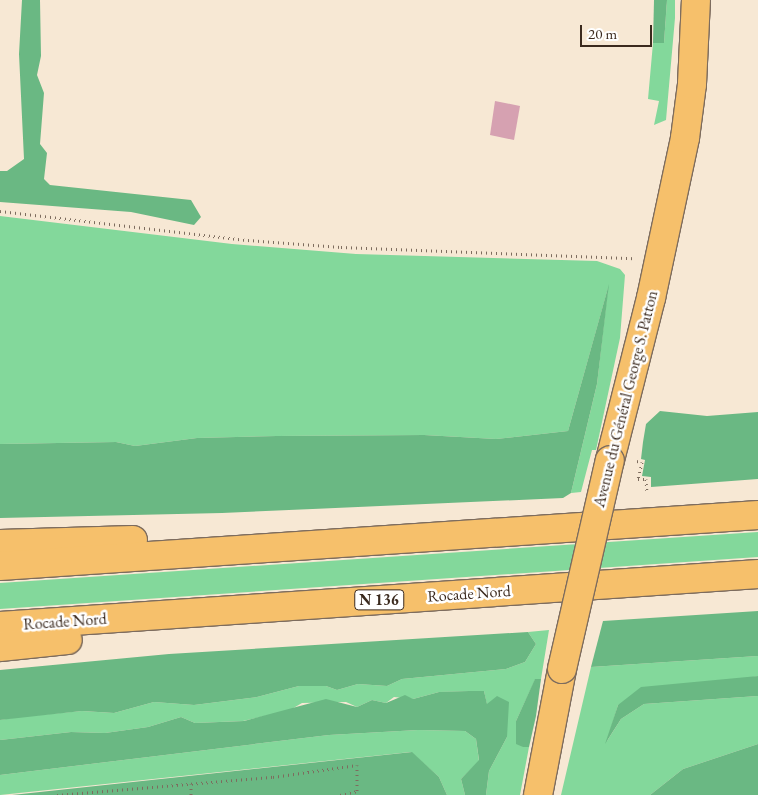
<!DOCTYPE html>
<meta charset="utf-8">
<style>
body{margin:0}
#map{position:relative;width:758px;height:795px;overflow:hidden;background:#f7e8d4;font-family:"EB Garamond",serif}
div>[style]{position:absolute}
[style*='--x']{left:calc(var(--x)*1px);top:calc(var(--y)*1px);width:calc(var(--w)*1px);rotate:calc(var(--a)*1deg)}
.green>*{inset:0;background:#83d89b}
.forest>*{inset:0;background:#6ab883}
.building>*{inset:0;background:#d6a1b1}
.path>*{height:3px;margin-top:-1.5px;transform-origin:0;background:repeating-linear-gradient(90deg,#7d6c5e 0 1px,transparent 0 5px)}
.roads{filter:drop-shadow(1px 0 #7d6c5e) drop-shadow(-1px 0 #7d6c5e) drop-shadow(0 1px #7d6c5e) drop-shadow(0 -1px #7d6c5e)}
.major>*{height:28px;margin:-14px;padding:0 14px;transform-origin:14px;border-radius:14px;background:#f6c06b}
.highway>*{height:28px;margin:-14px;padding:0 14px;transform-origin:14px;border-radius:14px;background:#f6c06b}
.bridges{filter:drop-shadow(1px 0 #7d6c5e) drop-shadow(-1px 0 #7d6c5e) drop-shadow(0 1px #7d6c5e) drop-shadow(0 -1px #7d6c5e)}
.major-bridge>*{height:28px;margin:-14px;padding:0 14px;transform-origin:14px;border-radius:14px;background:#f6c06b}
span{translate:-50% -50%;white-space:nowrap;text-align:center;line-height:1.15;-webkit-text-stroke:5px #fff;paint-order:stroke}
.shield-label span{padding:1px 4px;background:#fff;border:1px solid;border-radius:4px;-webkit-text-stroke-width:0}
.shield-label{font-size:15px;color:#3b2a1e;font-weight:700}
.street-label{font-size:16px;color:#3b2a1e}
.scale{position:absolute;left:580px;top:25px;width:72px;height:22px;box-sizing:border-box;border:2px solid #3b2a1e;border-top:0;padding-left:6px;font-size:15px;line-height:18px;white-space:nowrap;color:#3b2a1e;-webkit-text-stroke:4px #fff;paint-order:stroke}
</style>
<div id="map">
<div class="green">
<i style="clip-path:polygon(667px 0,675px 0,675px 18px,666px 120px,654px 125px,659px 101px,648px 99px,653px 43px,664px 43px)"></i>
<i style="clip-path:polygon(0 216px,232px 244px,356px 254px,597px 261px,620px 269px,625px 275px,620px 338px,596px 450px,592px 450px,581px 492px,571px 493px,597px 384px,608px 288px,568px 431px,496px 439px,424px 435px,277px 436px,197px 438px,135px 446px,116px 442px,0 444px)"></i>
<i style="clip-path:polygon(758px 532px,758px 557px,0 609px,0 583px)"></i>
<i style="clip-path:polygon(549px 630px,541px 679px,535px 680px,516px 721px,523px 747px,529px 747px,520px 795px,486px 795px,489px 771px,507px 737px,487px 705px,484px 691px,439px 692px,413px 699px,394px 697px,386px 703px,372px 700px,357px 707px,346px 702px,302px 703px,290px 710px,243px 721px,195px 723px,181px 717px,148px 727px,105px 733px,71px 732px,0 740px,0 720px,18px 717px,82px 711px,114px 713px,154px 702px,194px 705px,257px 697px,299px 686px,326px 686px,337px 690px,358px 684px,387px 686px,402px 679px,506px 669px,525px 662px,536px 644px,528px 632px)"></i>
<i style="clip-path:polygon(758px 656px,758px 676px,618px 705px,607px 741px,621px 719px,644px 704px,758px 696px,758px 744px,683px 769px,650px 795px,561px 795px,591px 667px)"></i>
<i style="clip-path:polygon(418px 730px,465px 731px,476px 739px,479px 761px,461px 779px,465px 795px,447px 795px,439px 777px,411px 752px,0 795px,0 775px,329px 735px)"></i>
</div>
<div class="forest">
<i style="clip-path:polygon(22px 0,40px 0,41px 56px,37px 75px,44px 93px,40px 144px,47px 153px,44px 179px,50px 185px,191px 200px,201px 217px,194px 225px,131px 212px,0 202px,0 171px,7px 171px,24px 159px,19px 54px)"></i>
<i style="clip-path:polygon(654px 0,667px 0,664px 43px,653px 43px)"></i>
<i style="clip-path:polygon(609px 284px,597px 384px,571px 493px,563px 498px,222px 513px,0 518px,0 444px,116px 442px,135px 446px,197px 438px,277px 436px,424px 435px,496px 439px,568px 431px)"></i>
<i style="clip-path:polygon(660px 411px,707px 416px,758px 412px,758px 479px,651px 487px,651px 477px,642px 476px,645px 460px,641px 459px,643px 442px,646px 424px)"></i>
<i style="clip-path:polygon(758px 611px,758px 656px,591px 667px,603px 621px)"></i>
<i style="clip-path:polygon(528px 632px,536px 644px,525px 662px,506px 669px,402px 679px,387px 686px,358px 684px,337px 690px,326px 686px,299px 686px,257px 697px,194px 705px,154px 702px,114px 713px,82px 711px,0 720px,0 670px,169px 654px)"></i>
<i style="clip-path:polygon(758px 676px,758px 696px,644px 704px,621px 719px,605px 744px,618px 705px,641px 687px)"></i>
<i style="clip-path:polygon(535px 679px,541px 679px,536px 716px,529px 747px,523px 747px,516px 744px,516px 721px)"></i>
<i style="clip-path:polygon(469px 691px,484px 691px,487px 704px,497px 696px,509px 702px,507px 737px,489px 771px,486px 795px,465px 795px,461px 779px,479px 760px,476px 739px,465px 731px,418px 730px,329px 735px,0 775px,0 740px,71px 732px,105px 733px,148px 727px,181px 717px,195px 723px,244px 721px,326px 699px,357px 707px,372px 700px,386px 703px,405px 695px,413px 699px,439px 692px)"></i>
<i style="clip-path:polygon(758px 744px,758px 795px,650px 795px,683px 769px)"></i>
<i style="clip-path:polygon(412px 752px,439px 777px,447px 795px,12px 795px)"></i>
</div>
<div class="building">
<i style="clip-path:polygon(495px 101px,520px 106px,514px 140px,490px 135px)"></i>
</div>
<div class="path">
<i style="--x:0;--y:211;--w:250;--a:6.7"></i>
<i style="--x:248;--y:240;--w:93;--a:4.3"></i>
<i style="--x:341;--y:247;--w:293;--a:2.2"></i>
<i style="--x:637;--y:461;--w:5;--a:11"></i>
<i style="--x:642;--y:462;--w:17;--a:103"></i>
<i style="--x:638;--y:479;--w:8;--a:0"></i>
<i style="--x:646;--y:479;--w:13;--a:86"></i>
<i style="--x:191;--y:784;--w:11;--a:90"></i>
<i style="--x:57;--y:795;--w:217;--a:-4.8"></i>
<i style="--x:273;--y:777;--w:85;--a:-8.1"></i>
<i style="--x:357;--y:765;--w:30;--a:90"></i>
<i style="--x:340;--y:795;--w:17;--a:-13"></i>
</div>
<div class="roads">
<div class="major">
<i style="--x:610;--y:460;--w:167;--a:-75.8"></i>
<i style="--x:651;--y:298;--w:164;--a:-78"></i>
<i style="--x:685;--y:138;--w:54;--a:-82.6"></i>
<i style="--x:692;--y:84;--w:84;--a:-87.3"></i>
<i style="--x:538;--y:795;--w:128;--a:-79.2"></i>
</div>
<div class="highway">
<i style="--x:0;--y:544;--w:133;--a:-1.7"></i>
<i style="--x:0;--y:566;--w:760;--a:-3.85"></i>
<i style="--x:0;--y:626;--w:760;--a:-3.92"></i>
<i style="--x:0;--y:647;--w:68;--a:-5.9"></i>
</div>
</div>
<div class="bridges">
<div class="major-bridge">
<i style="--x:562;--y:669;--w:214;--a:-77.1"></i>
</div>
</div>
<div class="shield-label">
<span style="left:379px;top:600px">N 136</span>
</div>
<div class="street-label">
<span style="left:626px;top:399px;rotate:-76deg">Avenue du Général George S. Patton</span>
<span style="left:469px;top:594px;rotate:-4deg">Rocade Nord</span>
<span style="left:65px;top:622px;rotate:-4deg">Rocade Nord</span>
</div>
<div class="scale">20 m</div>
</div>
